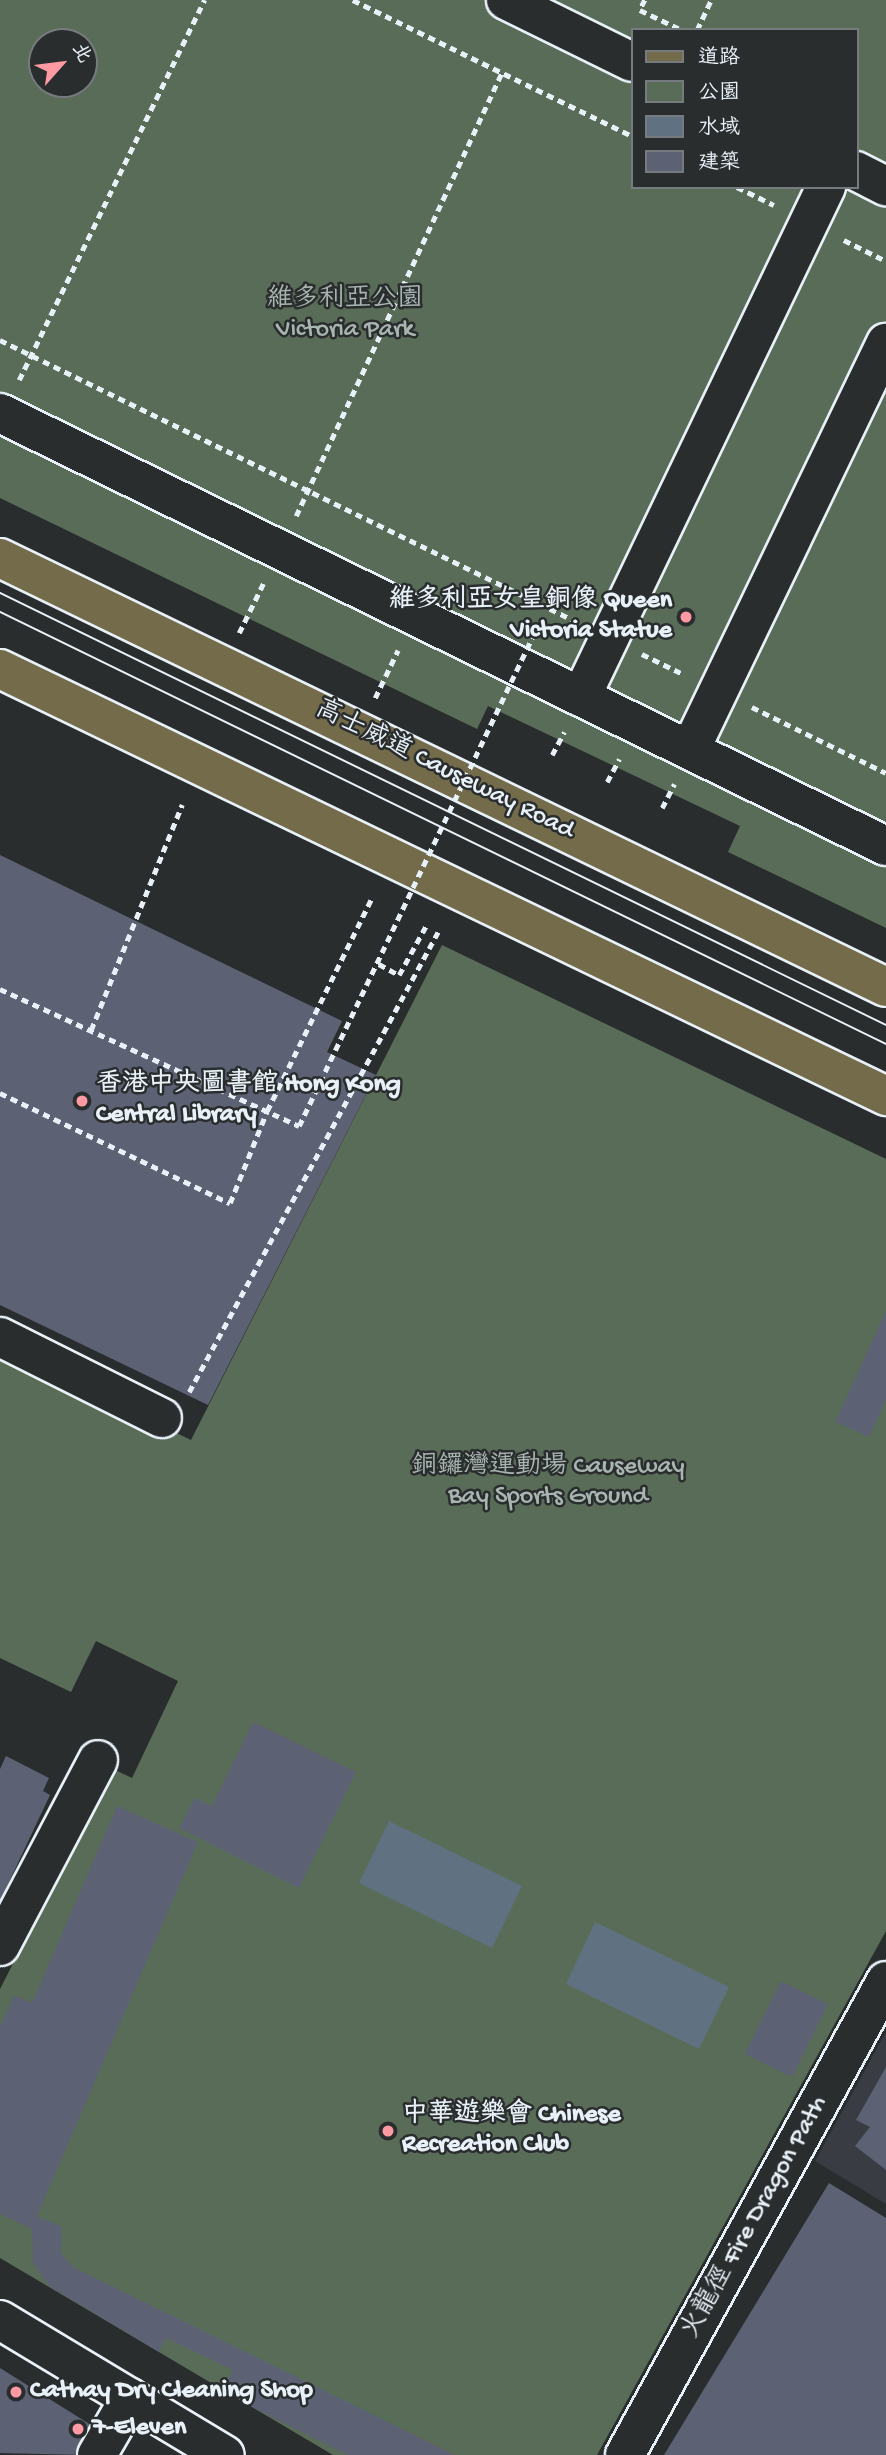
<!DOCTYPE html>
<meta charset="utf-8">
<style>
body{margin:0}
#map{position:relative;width:886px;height:2455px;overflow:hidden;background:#2a2d2e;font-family:"Gochi Hand","LXGW WenKai TC",sans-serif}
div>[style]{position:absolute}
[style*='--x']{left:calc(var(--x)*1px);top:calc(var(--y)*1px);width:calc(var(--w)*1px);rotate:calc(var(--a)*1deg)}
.built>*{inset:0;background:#393d43}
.green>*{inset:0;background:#596c57}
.water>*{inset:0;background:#607281}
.building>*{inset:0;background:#5c6274}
.path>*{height:4.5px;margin-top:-2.25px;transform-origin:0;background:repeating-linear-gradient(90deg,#e8f1f8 0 7px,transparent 0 12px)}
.roads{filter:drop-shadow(2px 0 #e8f1f8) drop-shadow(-2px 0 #e8f1f8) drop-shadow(0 2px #e8f1f8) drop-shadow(0 -2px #e8f1f8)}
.minor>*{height:38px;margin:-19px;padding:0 19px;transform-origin:19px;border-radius:19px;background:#2a2d2e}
.major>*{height:38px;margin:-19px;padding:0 19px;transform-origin:19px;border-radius:19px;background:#746b4b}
.tram>*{height:2px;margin:-1px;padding:0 1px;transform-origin:1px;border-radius:1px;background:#e8f1f8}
.path-bridge>*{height:4.5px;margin-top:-2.25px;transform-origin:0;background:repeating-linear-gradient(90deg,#e8f1f8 0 7px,transparent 0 12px)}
.dots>*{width:19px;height:19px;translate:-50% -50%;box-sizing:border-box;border:4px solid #2a2d2e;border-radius:50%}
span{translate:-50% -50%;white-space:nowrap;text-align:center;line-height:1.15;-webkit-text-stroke:5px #2a2d2e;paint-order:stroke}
.park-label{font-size:26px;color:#a8b5b0}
.poi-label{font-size:26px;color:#e8f1f8;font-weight:700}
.right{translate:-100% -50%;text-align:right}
.left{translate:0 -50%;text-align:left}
.street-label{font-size:26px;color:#e8f1f8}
.legend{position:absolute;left:631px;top:28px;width:228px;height:161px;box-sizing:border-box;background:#2a2d2e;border:2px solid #767b7f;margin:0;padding:9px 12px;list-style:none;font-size:21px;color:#e8f1f8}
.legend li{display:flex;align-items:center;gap:14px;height:35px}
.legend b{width:35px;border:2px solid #767b7f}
.north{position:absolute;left:28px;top:28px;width:70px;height:70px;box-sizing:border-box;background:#2a2d2e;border:2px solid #767b7f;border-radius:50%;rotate:62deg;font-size:19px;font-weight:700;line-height:28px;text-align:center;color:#e8f1f8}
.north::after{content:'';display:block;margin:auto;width:24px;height:32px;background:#ff9aa2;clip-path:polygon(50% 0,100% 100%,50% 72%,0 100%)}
</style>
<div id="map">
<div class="built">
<i style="clip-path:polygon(886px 2032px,886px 2204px,815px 2161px)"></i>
</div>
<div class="green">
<i style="clip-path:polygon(evenodd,0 0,886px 0,886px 928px,728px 852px,740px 826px,488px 706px,477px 729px,0 498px,0 0,632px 30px,856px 30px,856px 187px,632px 187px,632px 30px,0 0,42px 42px,84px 42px,84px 84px,42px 84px,42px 42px)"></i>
<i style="clip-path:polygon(442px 945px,886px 1159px,886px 1931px,597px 2455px,333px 2455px,0 2258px,0 1989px,113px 1769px,132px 1778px,178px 1681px,96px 1641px,71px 1692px,0 1658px,0 1348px,191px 1440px)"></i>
</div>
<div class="water">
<i style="clip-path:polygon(389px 1821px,522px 1886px,492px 1948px,359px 1883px)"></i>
<i style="clip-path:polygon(595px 1922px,729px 1987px,699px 2049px,566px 1984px)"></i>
</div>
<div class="building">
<i style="clip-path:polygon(0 855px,342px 1021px,327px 1052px,376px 1075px,208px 1405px,0 1305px)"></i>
<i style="clip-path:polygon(886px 1311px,886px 1400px,869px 1437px,835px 1422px)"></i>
<i style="clip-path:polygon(253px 1722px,356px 1772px,299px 1888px,179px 1828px,195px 1798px,212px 1806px)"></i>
<i style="clip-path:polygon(6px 1756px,49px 1778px,43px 1791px,50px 1795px,0 1901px,0 1769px)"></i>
<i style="clip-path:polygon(117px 1806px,198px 1842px,37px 2216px,62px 2227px,61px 2253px,73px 2267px,455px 2455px,348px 2455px,254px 2408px,223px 2390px,233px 2370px,166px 2338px,159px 2352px,49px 2286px,33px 2263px,32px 2229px,0 2214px,0 2027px,14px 1995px,32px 2003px)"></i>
<i style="clip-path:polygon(781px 1981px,828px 2004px,792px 2077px,745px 2054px)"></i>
<i style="clip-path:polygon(886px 2067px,886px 2170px,855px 2146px,870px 2127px,856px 2120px)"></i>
<i style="clip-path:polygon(829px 2183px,886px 2218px,886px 2455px,664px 2455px)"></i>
<i style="clip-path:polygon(0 2368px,99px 2430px,84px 2455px,0 2453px)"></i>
</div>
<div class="path">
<i style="--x:353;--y:0;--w:310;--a:26"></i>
<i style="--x:645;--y:0;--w:11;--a:117"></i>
<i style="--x:640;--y:10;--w:47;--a:25.5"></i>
<i style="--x:697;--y:30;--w:33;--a:-65"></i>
<i style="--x:737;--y:187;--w:41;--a:25.9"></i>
<i style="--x:844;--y:240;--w:47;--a:26.6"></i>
<i style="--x:0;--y:340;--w:640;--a:26.04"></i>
<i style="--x:19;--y:380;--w:423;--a:-64"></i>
<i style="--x:296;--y:516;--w:489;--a:-65.1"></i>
<i style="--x:239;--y:633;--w:55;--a:-63.9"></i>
<i style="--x:642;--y:654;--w:48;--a:26"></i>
<i style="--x:375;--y:698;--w:53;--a:-64.4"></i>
<i style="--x:752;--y:707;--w:149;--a:26.2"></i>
<i style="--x:552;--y:755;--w:26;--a:-62"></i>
<i style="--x:607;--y:782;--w:26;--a:-62"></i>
<i style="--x:662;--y:808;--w:27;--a:-63"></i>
<i style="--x:379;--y:964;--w:23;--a:29"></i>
<i style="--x:399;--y:975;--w:58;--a:-61.2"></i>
<i style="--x:0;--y:989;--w:329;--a:24.6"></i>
<i style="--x:91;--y:1030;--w:243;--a:-68"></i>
<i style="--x:0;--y:1093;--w:255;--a:25.6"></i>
<i style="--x:230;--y:1203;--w:99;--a:-68.1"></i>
<i style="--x:267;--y:1111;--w:237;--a:-63.8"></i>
<i style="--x:189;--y:1392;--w:525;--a:-61.58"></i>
</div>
<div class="roads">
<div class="minor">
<i style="--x:506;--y:0;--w:140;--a:26.2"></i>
<i style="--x:856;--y:171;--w:34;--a:27"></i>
<i style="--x:0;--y:413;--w:986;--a:26.05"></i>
<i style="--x:581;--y:697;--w:566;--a:-64.34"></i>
<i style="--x:690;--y:750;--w:452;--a:-64.3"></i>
<i style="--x:0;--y:1337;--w:181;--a:26.6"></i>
<i style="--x:0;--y:1946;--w:210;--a:-62.2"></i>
<i style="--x:0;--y:2320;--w:262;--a:31"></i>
<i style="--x:97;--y:2455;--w:66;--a:-59.9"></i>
<i style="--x:625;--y:2455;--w:541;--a:-61.16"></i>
</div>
<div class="major">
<i style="--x:0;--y:558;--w:984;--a:25.84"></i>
<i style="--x:0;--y:669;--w:984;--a:25.73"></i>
</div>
</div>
<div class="tram">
<i style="--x:0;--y:593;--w:986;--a:25.99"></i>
<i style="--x:0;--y:612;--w:986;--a:25.99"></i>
</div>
<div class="path-bridge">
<i style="--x:299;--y:1126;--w:541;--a:-64.48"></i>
</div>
<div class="dots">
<i style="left:686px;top:617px;background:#ff9aa2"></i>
<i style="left:82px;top:1101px;background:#ff9aa2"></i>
<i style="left:388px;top:2131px;background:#ff9aa2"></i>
<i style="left:16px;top:2392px;background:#ff9aa2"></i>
<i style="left:78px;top:2429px;background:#ff9aa2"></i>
</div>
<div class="park-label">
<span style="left:345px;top:316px">維多利亞公園<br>Victoria Park</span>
<span style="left:548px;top:1483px">銅鑼灣運動場 Causeway<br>Bay Sports Ground</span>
</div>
<div class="poi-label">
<span class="right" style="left:672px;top:617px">維多利亞女皇銅像 Queen<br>Victoria Statue</span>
<span class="left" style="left:96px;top:1101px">香港中央圖書館 Hong Kong<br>Central Library</span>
<span class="left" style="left:402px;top:2131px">中華遊樂會 Chinese<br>Recreation Club</span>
<span class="left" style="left:30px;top:2392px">Cathay Dry Cleaning Shop</span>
<span class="left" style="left:92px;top:2429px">7-Eleven</span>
</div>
<div class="street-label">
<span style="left:444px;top:771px;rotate:26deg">高士威道 Causeway Road</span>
<span style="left:756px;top:2218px;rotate:-61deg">火龍徑 Fire Dragon Path</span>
</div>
<ul class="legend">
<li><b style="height:9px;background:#746b4b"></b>道路</li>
<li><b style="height:19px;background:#596c57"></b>公園</li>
<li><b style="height:19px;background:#607281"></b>水域</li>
<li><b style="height:19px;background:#5c6274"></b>建築</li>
</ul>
<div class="north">北</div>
</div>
